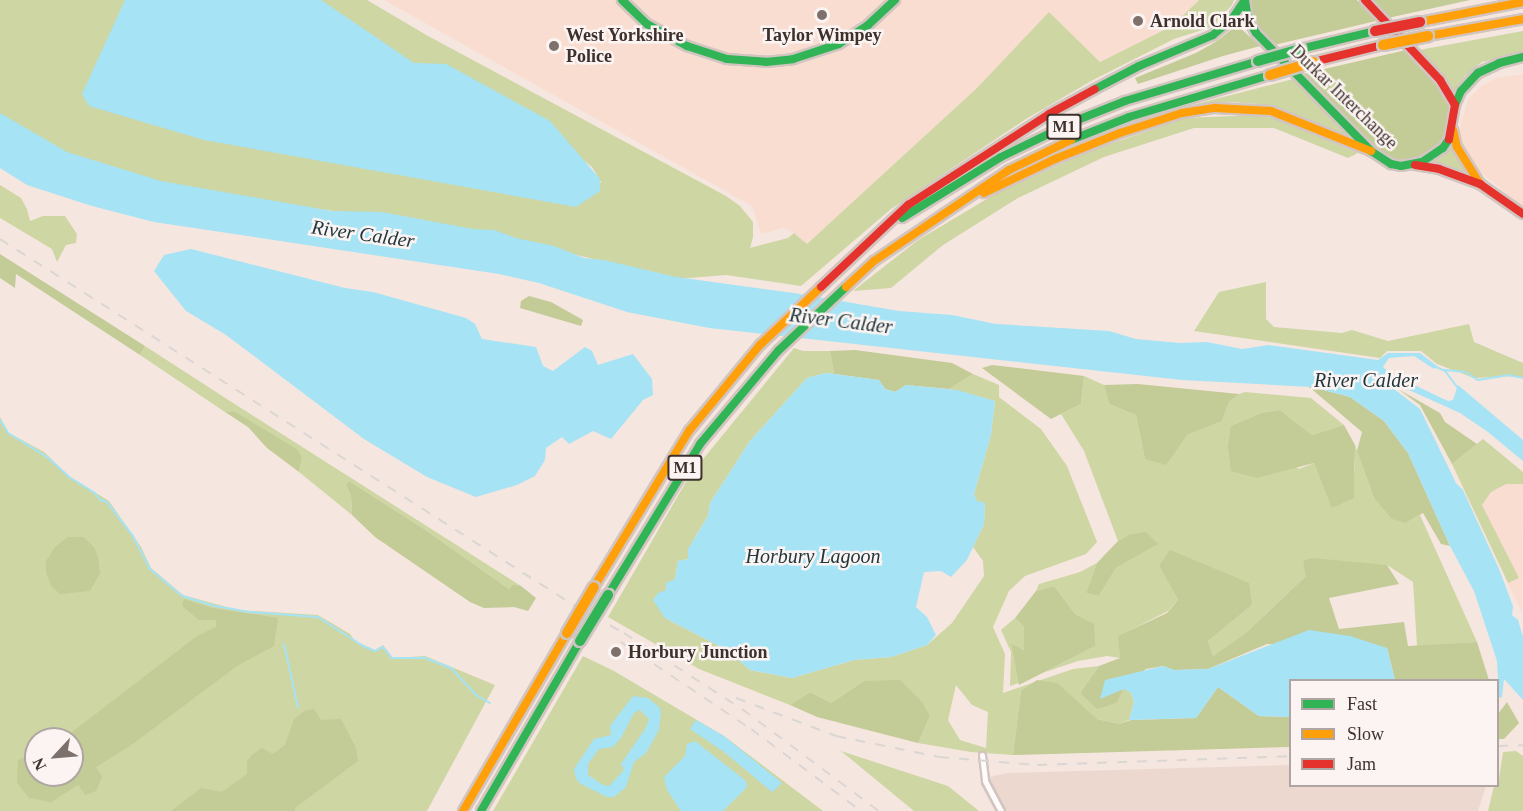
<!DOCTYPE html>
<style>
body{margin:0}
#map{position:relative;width:1523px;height:811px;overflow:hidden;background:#f6e6e0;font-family:Georgia,serif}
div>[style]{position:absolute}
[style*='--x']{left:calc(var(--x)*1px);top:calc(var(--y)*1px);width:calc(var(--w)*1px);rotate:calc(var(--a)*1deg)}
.built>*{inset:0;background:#faddd1}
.industrial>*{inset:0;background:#edd8d0}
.green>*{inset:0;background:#ced6a3}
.forest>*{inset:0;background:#c3cb96}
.water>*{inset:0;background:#a5e3f5}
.stream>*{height:2px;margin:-1px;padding:0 1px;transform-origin:1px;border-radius:1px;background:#a5e3f5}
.roads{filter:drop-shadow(2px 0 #d2c5c0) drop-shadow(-2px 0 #d2c5c0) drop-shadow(0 2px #d2c5c0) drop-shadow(0 -2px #d2c5c0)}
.street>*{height:5px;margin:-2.5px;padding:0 2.5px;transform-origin:2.5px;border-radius:2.5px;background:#fefbfa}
.fast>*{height:8px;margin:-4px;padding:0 4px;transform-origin:4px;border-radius:4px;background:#30b455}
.slow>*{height:8px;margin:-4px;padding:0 4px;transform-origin:4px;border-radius:4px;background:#ff9f0a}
.jam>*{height:8px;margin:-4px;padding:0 4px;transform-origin:4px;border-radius:4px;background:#e5322d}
.rail>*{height:2px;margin-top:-1px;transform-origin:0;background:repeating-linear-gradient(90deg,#dad6d4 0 10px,transparent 0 20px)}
.bridges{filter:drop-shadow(2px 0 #cec5c2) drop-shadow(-2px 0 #cec5c2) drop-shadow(0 2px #cec5c2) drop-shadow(0 -2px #cec5c2)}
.fast-bridge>*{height:10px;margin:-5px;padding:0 5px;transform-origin:5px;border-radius:5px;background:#30b455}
.slow-bridge>*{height:10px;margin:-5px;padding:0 5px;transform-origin:5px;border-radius:5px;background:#ff9f0a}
.jam-bridge>*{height:10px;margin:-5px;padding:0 5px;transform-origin:5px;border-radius:5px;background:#e5322d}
.dots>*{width:16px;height:16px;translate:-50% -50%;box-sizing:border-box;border:3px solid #fbf4f2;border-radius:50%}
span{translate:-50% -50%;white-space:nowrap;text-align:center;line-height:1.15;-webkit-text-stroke:5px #fbf4f2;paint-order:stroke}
.shield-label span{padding:2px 4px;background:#fbf4f2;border:2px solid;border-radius:4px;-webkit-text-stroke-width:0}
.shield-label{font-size:16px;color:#3e312c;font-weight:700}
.poi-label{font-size:18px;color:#3e312c;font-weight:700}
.left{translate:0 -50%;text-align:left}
.street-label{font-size:18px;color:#3e312c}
.water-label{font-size:20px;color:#20373d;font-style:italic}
.legend{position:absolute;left:1289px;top:679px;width:210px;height:108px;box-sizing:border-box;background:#fbf4f2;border:2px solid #afa6a3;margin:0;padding:8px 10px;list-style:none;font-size:18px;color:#3e312c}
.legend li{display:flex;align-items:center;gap:12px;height:30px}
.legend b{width:30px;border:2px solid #afa6a3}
.north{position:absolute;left:24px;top:727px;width:60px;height:60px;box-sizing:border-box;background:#fbf4f2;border:2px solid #afa6a3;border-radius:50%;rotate:244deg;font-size:16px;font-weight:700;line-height:24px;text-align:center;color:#3e312c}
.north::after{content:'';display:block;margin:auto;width:21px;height:27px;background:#7e706b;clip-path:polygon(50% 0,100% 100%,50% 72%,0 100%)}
</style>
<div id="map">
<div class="built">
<i style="clip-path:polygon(384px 0,1199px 0,1172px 26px,1100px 62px,1049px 12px,977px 88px,807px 244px,794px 233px,783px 228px,761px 234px,752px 206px)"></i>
<i style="clip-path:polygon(1523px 74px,1523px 207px,1472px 165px,1465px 152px,1459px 130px,1468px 99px,1480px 87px,1496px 78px)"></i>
<i style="clip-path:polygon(1506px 484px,1523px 484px,1522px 613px,1508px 583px,1519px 578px,1482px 505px,1491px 492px)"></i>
</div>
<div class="industrial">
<i style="clip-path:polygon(1290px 765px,1290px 786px,1486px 786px,1478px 811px,1003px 811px,983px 774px,989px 777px,1007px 773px)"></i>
</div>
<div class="green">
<i style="clip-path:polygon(0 0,127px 0,597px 187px,601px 182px,592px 167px,576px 154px,413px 66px,319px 0,367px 0,428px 36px,726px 196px,740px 206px,753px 222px,753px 237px,750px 248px,788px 238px,794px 233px,807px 244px,977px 88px,1049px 12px,1100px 62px,1172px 26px,1199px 0,1234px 0,1232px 5px,1212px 27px,1174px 39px,1093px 80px,1026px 119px,891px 209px,801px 286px,726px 275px,677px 279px,472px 230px,247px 199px,156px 181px,71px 154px,43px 142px,0 115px)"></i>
<i style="clip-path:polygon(1523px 31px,1523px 53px,1482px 62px,1465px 76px,1454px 91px,1419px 50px)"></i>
<i style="clip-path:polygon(1293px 79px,1348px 135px,1341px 136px,1284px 110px,1257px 104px,1230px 102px,1192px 105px)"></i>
<i style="clip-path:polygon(1255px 115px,1277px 119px,1358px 153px,1348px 158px,1274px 128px,1194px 128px,1104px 157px,1018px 198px,943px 245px,891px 288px,853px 291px,918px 240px,997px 193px,1087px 152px,1185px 118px)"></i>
<i style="clip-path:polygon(1452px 143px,1462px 166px,1469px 175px,1432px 163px,1443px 156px)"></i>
<i style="clip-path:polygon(0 185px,21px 198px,27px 209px,30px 221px,43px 216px,65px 216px,77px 234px,76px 243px,66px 245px,57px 262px,52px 249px,0 218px)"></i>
<i style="clip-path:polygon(1266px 282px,1266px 319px,1274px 327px,1342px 333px,1352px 330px,1388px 341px,1469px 324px,1474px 342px,1523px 363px,1523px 378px,1517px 376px,1474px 378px,1437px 364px,1421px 351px,1387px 351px,1380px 358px,1194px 331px,1219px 292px)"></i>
<i style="clip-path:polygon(145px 346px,230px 401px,521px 586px,513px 586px,509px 589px,424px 529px,349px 481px,346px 485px,351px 496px,352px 515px,299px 472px,302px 458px,234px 411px,225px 412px,140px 355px)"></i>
<i style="clip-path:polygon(evenodd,794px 348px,803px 351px,830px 351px,834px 374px,826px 373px,807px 378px,750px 441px,710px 503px,708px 516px,695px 537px,688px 559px,678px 561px,675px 579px,666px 590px,665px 618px,727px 650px,750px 670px,792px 678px,854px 660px,891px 657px,927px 645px,952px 623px,984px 576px,983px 561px,973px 547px,984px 524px,985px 503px,977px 502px,974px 494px,991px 435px,995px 401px,949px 389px,973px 374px,999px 385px,999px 397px,1041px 429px,1067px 466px,1097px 542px,1086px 554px,1025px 576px,1009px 591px,993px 627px,1005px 654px,1003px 693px,1073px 669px,1099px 666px,1080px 693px,1097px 708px,1117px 703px,1124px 688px,1131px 693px,1134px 702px,1129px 720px,1119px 724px,1097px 719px,1021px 691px,1013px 755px,971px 752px,918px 743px,930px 716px,864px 681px,831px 703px,810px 692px,790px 705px,699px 669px,608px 617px,690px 475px,794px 348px,956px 685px,972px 705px,988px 712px,986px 748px,960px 740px,948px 720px,956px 685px)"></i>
<i style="clip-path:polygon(1084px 376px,1104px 385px,1109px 404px,1136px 415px,1145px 459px,1187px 435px,1222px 421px,1229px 402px,1239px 394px,1245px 392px,1311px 398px,1344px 425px,1312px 435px,1280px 410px,1261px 413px,1231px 426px,1299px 469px,1314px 463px,1333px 508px,1355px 472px,1355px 445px,1374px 498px,1406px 523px,1420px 515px,1477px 642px,1417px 646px,1413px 582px,1387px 565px,1303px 561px,1307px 575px,1247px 632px,1213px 656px,1208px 641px,1252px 605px,1159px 566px,1178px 600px,1168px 611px,1119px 636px,1120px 658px,1107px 656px,1078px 661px,1042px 673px,1095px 646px,1076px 615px,1054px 586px,1036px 591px,1039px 584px,1080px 572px,1097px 563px,1086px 593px,1099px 596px,1116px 568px,1157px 544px,1128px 535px,1118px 541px,1084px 451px,1061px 414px,1081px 404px)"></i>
<i style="clip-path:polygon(evenodd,0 417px,9px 433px,44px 452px,70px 477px,109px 501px,141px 547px,151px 568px,183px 595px,237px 610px,318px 615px,350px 634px,355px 641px,375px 650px,383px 645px,393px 658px,425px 656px,495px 685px,427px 811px,0 811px,0 417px,36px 739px,72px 739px,72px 775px,36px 775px,36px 739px)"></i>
<i style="clip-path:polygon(1483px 439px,1523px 472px,1523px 484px,1506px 484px,1491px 492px,1482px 505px,1519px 578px,1508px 583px,1452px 464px)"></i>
<i style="clip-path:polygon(1015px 618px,1024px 627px,1024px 650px,1011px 645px,1019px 683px,1010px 686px,1011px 652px,1001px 630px)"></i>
<i style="clip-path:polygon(583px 656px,614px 671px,724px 736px,823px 811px,493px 811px)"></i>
<i style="clip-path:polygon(841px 751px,948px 786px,979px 811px,914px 811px)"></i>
<i style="clip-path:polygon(1516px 751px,1523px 756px,1523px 811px,1488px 811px,1494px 786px,1498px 786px,1503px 752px)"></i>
</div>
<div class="forest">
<i style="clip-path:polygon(1251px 0,1357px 0,1376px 21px,1274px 45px,1254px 22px)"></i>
<i style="clip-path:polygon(1372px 0,1470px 0,1388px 18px)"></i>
<i style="clip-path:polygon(1237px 25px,1260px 46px,1223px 56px,1138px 84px,1135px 78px,1196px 53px,1217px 41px)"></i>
<i style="clip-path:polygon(1406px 50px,1437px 83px,1446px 95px,1450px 110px,1446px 135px,1441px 142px,1423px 155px,1411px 160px,1396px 159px,1380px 152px,1303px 74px)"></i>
<i style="clip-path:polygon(0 254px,145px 346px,140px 355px,16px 274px,15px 288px,0 278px)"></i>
<i style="clip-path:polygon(529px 296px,551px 302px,583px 320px,581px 326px,520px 308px,521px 301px)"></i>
<i style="clip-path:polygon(855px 350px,952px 363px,973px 374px,949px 389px,906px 385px,895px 392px,885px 389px,879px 380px,834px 374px,830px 351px)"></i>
<i style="clip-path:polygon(992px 365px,1084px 376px,1081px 404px,1051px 419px,982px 368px)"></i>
<i style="clip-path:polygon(1138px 384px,1239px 394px,1229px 402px,1222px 421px,1187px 435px,1166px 465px,1145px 459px,1136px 415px,1109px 404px,1104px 385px)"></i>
<i style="clip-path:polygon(1308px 386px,1350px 397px,1384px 421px,1408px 453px,1450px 546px,1441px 544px,1423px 513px,1406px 523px,1392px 519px,1374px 498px,1357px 451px,1362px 432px)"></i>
<i style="clip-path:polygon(1398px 389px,1440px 413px,1445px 422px,1477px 444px,1452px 464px,1420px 405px)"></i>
<i style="clip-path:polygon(1280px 410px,1312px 435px,1344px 425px,1355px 445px,1354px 498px,1332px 508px,1314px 463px,1257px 478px,1231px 471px,1228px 447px,1231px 426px,1261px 413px)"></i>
<i style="clip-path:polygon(234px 411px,298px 450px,302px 458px,299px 472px,267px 448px,248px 427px,225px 412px)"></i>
<i style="clip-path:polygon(349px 481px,424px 529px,509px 589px,513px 585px,521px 586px,536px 598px,528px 611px,514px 607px,484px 608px,470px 602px,375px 537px,352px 515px,351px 496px,346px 485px)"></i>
<i style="clip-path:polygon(1146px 532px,1158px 544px,1116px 568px,1099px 596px,1086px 593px,1097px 563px,1118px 541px,1128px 535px)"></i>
<i style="clip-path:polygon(68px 537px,83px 537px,94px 547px,98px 557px,100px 573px,90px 591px,60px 594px,51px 586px,46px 572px,46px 561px,55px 547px)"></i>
<i style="clip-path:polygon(1170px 550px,1249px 583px,1252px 605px,1208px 641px,1213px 656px,1247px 632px,1306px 576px,1303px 561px,1312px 558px,1387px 565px,1399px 584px,1329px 598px,1339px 629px,1404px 622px,1408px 646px,1477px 642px,1489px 680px,1395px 680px,1387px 648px,1267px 644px,1208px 669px,1174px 670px,1163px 666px,1146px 669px,1124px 688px,1117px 703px,1097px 709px,1080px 693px,1099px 666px,1120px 658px,1118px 636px,1167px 613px,1178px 600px,1159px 566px)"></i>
<i style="clip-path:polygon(1054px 586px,1076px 615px,1094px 624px,1095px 646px,1019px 685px,1011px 644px,1024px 650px,1024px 627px,1015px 618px,1036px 591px)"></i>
<i style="clip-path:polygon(184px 599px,212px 608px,278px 618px,274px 646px,237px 666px,130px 746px,96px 767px,102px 777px,96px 791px,85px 795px,78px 785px,51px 802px,29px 798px,17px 783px,18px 760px,28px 756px,33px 762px,36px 758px,36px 775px,72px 775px,72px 739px,63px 739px,197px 636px,216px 627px,216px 620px,199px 620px,182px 606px)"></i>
<i style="clip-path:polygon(900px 680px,922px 702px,930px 716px,918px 743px,817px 717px,790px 705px,810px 692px,831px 703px,864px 681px)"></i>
<i style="clip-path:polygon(1037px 680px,1057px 683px,1097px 719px,1119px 724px,1131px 720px,1196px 718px,1218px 687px,1259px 716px,1290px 717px,1290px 747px,1013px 755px,1021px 691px)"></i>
<i style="clip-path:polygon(1507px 702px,1519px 723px,1504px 739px,1498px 739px,1498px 714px)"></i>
<i style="clip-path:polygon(314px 709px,321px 720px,341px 719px,356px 748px,358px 761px,295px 808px,295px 811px,171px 811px,201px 788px,222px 792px,247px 774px,247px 761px,252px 755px,262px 748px,273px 754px,285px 745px,294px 719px,304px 711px)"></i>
</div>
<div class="water">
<i style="clip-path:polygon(125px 0,321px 0,414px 63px,446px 64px,550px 121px,600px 179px,600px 191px,576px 207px,204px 140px,89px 106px,82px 94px)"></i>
<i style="clip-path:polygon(0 113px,67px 152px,161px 181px,332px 211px,382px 212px,473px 229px,494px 230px,516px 238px,554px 246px,584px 258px,604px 260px,676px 277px,794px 293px,899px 311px,952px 315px,996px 324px,1109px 331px,1136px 339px,1180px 343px,1207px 342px,1242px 349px,1269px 345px,1378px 360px,1388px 353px,1420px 353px,1437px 366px,1434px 369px,1414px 356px,1389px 358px,1383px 367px,1391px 374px,1448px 401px,1453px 400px,1458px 385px,1523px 440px,1523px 461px,1488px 432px,1460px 413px,1398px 385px,1394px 386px,1394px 389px,1420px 409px,1456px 483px,1463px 490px,1499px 569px,1513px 606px,1512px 615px,1518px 620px,1523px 637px,1523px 700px,1504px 679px,1502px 697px,1499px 698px,1497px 661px,1474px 591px,1450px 546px,1408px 453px,1384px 421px,1350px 397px,1312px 387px,1182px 380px,709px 328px,627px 312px,539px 283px,499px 274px,154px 222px,92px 206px,27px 185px,0 168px)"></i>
<i style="clip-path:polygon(191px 249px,345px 288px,373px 292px,466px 318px,475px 324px,482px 339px,536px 347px,543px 366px,553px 371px,585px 347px,592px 351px,598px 365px,633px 354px,652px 379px,653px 395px,643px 400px,611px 439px,593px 431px,569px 444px,562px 437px,546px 448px,545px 460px,535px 476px,517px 485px,476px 497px,427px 477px,364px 439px,226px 335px,186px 311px,154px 271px,164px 255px)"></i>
<i style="clip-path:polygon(826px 373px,879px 380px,885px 389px,895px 392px,906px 385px,957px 390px,995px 401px,991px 435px,974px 494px,977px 501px,985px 503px,984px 524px,967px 560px,951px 577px,941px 571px,924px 572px,916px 607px,927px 617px,936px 635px,927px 645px,891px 657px,854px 660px,792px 678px,750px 670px,727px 650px,665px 618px,653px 600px,658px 593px,666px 590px,666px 583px,675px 579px,678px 561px,688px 559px,688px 549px,708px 516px,710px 503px,750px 441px,807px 378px)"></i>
<i style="clip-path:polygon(1309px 630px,1350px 636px,1387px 648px,1395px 680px,1290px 680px,1290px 717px,1259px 716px,1218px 687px,1196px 718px,1129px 720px,1134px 702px,1131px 693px,1124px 689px,1100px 699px,1105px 680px,1163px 666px,1174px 670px,1208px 669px)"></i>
<i style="clip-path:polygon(evenodd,633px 696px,648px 698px,659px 707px,661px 712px,659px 730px,646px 753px,634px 762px,626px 787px,614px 797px,607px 797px,581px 784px,576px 779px,574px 769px,594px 739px,611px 735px,610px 726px,633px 696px,640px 710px,649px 719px,645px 729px,621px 764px,624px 770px,609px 786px,603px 785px,588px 775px,588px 764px,599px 749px,613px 747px,621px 738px,634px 713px,640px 710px)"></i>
<i style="clip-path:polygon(696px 720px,724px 736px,782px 783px,772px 792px,724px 752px,690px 729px)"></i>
<i style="clip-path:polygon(695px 741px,746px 781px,747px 787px,723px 811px,681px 811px,667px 790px,664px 777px,685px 756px,687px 744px)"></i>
</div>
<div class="stream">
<i style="--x:1434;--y:366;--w:12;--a:24"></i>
<i style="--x:1445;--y:371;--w:21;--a:53"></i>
<i style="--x:1445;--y:370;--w:20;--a:6"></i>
<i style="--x:1465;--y:372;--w:15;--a:32"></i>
<i style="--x:1478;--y:380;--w:30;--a:-9"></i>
<i style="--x:1508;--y:375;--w:15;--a:11"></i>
<i style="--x:0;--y:420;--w:15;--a:58"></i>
<i style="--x:8;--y:433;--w:46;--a:31.6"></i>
<i style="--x:47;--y:457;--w:30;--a:42"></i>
<i style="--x:69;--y:477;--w:31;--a:32"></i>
<i style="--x:95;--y:493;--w:9;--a:54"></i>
<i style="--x:100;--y:500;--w:6;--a:9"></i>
<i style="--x:106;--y:501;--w:44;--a:52.4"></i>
<i style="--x:133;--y:536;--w:36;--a:63"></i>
<i style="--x:149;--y:568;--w:43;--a:40.3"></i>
<i style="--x:182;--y:596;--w:34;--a:17"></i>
<i style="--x:215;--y:606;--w:36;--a:10"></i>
<i style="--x:250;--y:612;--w:68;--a:4.2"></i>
<i style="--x:318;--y:617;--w:54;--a:32.8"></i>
<i style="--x:363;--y:646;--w:13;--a:23"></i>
<i style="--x:375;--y:651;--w:9;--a:-27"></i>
<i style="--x:383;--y:647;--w:14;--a:51"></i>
<i style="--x:392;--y:658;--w:33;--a:0"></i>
<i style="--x:425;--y:658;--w:28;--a:21"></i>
<i style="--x:451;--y:668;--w:37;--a:47"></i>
<i style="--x:476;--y:695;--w:16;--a:30"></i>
<i style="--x:284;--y:644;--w:65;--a:77.5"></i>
</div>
<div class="roads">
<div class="street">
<i style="--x:982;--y:755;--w:26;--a:83"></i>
<i style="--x:985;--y:781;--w:34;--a:62"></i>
</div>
<div class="fast">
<i style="--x:622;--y:0;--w:35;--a:44"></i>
<i style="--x:647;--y:24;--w:46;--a:28.8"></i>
<i style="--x:687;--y:46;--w:42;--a:18"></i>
<i style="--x:727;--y:59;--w:39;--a:4"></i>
<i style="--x:766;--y:62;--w:27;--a:-6"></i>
<i style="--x:793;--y:59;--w:48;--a:-18.1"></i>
<i style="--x:839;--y:44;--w:35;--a:-33"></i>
<i style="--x:868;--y:25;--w:37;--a:-43"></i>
<i style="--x:1245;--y:0;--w:20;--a:81"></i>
<i style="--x:1248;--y:20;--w:15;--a:58"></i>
<i style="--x:1256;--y:33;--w:165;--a:45.7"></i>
<i style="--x:1371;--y:151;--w:24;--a:33"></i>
<i style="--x:1391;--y:164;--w:10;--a:11"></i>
<i style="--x:1401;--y:166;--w:21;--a:-11"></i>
<i style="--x:1422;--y:162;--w:25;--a:-34"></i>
<i style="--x:1443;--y:148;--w:11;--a:-56"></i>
<i style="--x:1300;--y:49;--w:77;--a:-13.5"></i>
<i style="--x:1095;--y:89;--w:50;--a:-27.6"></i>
<i style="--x:1139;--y:66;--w:80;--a:-22.7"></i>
<i style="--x:1213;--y:35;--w:25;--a:-40"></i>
<i style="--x:1232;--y:19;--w:23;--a:-56"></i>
<i style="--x:1455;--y:105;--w:15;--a:-67"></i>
<i style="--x:1461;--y:91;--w:25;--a:-47"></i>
<i style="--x:1478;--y:73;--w:23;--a:-25"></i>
<i style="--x:1499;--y:63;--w:25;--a:-14"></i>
<i style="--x:1071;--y:140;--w:62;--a:-21.6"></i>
<i style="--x:1129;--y:117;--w:147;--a:-16.6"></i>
<i style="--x:902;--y:218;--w:116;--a:-31.6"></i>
<i style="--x:1001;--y:157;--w:82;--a:-25.9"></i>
<i style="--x:1075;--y:121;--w:54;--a:-21.8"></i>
<i style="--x:1125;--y:101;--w:139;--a:-16.7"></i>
<i style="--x:608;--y:595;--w:177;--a:-58.6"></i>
<i style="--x:700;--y:444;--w:121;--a:-50"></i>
<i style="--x:778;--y:351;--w:93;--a:-43.3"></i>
<i style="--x:481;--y:811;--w:197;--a:-59.8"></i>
</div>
<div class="slow">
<i style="--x:1420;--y:22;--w:105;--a:-11"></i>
<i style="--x:1428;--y:36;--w:97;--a:-10.1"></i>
<i style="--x:1453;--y:130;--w:17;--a:77"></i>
<i style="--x:1457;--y:147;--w:44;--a:58.1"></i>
<i style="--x:984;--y:193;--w:79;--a:-25.6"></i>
<i style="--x:1055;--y:159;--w:70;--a:-21.8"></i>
<i style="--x:1120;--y:133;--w:65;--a:-17.9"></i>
<i style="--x:1182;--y:113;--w:33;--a:-9"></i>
<i style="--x:1215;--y:108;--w:56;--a:3.1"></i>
<i style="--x:1271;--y:111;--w:108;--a:21.8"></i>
<i style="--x:846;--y:287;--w:38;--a:-43"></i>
<i style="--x:874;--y:261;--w:163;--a:-34"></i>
<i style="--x:1009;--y:170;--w:69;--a:-25.8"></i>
<i style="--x:594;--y:587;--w:183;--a:-58.7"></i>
<i style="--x:689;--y:431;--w:112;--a:-50.5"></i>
<i style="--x:760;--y:345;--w:84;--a:-43.6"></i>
<i style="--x:463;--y:811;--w:206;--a:-59.7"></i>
</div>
<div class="jam">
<i style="--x:1365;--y:0;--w:110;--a:46.8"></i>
<i style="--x:1440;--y:80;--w:29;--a:59"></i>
<i style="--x:1455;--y:105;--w:35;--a:100"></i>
<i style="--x:1313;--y:62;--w:72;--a:-13.7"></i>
<i style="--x:1415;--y:165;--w:24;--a:9"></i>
<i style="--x:1439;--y:169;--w:44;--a:20.1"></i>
<i style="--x:1480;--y:184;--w:52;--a:34.9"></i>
<i style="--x:821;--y:287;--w:120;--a:-43.3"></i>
<i style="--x:908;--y:205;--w:168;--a:-32.8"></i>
<i style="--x:1049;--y:114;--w:52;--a:-28.5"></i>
</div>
</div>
<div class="rail">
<i style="--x:0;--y:239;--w:682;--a:32.55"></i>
<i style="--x:575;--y:606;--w:56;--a:28.9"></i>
<i style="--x:624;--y:633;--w:140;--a:32.8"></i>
<i style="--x:742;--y:709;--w:171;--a:36.7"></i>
<i style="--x:621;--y:642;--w:156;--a:33.8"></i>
<i style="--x:751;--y:729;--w:137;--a:36.7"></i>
<i style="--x:736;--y:698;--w:107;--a:20.8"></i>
<i style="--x:836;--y:736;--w:105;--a:11.5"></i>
<i style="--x:939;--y:757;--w:98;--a:4.7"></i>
<i style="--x:1037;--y:765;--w:253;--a:-2"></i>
<i style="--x:1498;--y:746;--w:25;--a:-2"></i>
</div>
<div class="bridges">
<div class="fast-bridge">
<i style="--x:1258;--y:61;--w:44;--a:-15.9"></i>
<i style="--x:580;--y:641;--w:54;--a:-58.7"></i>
</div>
<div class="slow-bridge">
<i style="--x:1383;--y:45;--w:46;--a:-11.3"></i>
<i style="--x:1270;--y:75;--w:45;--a:-16.8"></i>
<i style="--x:567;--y:633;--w:53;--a:-59.6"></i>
</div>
<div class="jam-bridge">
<i style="--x:1375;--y:31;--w:46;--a:-11.3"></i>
</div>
</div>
<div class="dots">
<i style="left:822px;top:15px;background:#7e706b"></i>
<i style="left:1138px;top:21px;background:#7e706b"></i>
<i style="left:554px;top:46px;background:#7e706b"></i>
<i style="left:616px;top:652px;background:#7e706b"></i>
</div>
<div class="shield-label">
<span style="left:1064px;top:127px">M1</span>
<span style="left:685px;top:468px">M1</span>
</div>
<div class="poi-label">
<span class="left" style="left:1150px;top:21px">Arnold Clark</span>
<span style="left:822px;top:35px">Taylor Wimpey</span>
<span class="left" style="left:566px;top:46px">West Yorkshire<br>Police</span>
<span class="left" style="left:628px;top:652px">Horbury Junction</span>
</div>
<div class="street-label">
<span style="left:1344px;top:97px;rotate:44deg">Durkar Interchange</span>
</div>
<div class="water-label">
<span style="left:363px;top:234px;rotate:8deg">River Calder</span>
<span style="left:841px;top:321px;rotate:7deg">River Calder</span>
<span style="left:1366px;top:380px">River Calder</span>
<span style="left:813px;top:556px">Horbury Lagoon</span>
</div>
<ul class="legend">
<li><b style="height:8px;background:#30b455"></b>Fast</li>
<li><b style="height:8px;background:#ff9f0a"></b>Slow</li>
<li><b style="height:8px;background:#e5322d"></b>Jam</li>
</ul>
<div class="north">N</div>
</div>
